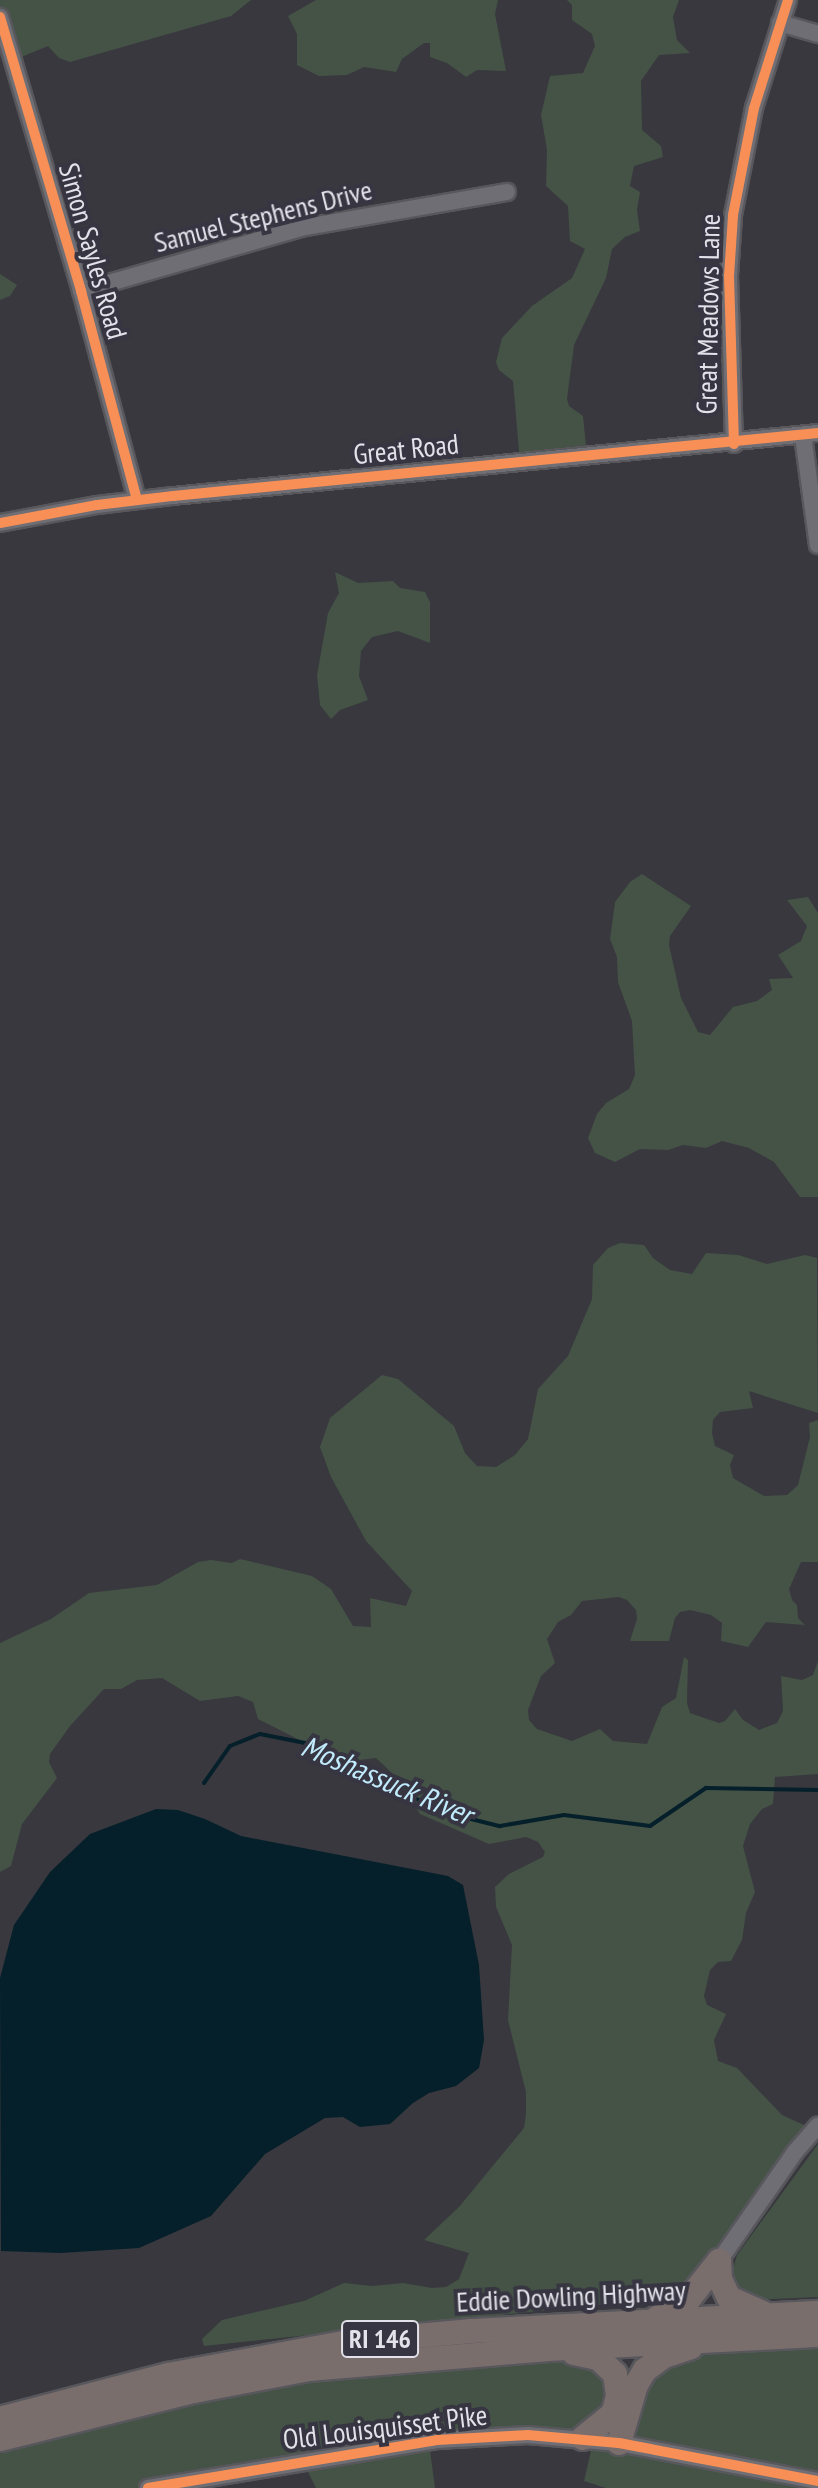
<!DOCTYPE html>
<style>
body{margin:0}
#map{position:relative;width:818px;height:2488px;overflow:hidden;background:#38383e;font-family:"PT Sans Narrow",sans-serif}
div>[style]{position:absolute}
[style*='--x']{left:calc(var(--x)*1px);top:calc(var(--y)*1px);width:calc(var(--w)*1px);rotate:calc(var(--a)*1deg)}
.green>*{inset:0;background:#445346}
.water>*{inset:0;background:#05202a}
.stream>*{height:4px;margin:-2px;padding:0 2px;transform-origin:2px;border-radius:2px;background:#05202a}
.roads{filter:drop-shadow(2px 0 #57575c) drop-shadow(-2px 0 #57575c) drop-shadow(0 2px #57575c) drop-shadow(0 -2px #57575c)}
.minor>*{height:16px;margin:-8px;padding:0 8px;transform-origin:8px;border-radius:8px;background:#6f6e74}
.highway>*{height:24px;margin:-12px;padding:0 12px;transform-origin:12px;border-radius:12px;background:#7a6e6d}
.cycleway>*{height:10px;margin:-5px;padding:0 5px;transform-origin:5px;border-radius:5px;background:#f78f57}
span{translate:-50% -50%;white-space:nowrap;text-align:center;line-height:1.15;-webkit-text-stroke:8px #363541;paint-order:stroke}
.shield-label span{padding:2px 6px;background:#363541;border:2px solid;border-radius:6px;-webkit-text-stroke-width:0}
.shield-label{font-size:26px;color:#e3e2ea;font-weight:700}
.street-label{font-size:28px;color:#e3e2ea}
.water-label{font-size:30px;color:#c1ebfc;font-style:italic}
</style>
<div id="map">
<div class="green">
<i style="clip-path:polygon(0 0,251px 0,231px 16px,70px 62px,59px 58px,48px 46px,19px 58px,0 21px)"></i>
<i style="clip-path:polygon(316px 0,498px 0,495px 14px,506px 71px,477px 70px,466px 77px,447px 63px,430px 57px,430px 43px,424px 43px,402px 59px,396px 72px,364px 67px,347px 75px,319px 76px,297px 65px,297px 34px,288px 16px)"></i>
<i style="clip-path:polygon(567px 0,679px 0,673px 17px,677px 40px,690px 53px,659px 55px,641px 81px,642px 130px,661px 146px,663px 157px,634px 166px,630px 186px,640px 192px,637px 210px,640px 231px,625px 237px,612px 249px,606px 278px,574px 345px,567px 399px,569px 406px,583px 416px,587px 456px,520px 463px,513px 381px,499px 370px,496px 362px,502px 338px,532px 306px,572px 278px,585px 249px,570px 241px,568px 206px,546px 186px,547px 150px,541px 115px,550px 76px,583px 73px,595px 46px,592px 34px,572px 20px,572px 5px)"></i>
<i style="clip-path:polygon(0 274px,17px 285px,10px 296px,0 300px)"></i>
<i style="clip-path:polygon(335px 572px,358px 583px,393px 581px,400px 588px,425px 592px,430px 602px,430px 643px,398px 631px,372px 637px,361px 651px,359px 676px,368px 700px,340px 710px,331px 719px,320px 705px,317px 675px,328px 613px,339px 593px)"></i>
<i style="clip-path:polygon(642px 874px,691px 906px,670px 936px,669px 945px,681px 998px,698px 1032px,710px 1035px,733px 1007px,757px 1001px,772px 990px,769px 979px,793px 978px,778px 955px,801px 941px,807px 926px,787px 900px,808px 897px,818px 913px,818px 1197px,800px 1197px,774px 1162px,749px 1148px,722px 1141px,706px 1148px,683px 1145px,668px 1150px,640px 1149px,615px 1162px,595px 1153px,588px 1138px,597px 1114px,606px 1103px,629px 1089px,635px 1075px,632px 1021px,618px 982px,617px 957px,610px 939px,615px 902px,630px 882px)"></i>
<i style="clip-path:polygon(620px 1243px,644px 1245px,653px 1258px,670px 1270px,692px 1274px,706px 1253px,738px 1255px,767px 1264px,805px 1255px,817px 1258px,818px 1413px,749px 1391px,753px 1408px,720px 1412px,713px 1420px,712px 1433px,715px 1446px,734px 1455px,730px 1465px,733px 1478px,764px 1496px,787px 1495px,798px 1485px,810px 1437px,809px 1423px,818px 1420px,818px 1562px,801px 1562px,789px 1589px,792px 1600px,797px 1605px,798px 1618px,805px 1625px,766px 1622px,748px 1647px,721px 1641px,722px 1623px,711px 1615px,690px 1610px,680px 1612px,675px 1618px,669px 1641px,630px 1641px,637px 1619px,636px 1610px,627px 1600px,619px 1597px,582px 1601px,571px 1615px,558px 1622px,547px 1639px,555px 1663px,541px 1676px,528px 1710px,529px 1720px,537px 1729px,572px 1741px,600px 1729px,613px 1741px,647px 1744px,662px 1707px,676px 1698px,684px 1657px,688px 1660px,687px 1703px,690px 1713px,719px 1723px,725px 1721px,735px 1709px,743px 1720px,759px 1730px,777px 1723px,783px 1711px,781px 1676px,802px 1680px,813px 1675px,818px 1661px,818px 1774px,775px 1777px,773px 1804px,762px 1809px,750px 1824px,743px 1846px,755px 1892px,746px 1913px,742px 1940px,731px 1961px,718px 1962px,710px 1970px,704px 1996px,707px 2005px,726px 2014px,714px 2040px,718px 2061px,737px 2068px,782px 2115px,815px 2130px,678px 2309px,645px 2300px,204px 2346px,202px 2339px,222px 2320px,304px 2301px,344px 2283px,372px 2286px,403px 2283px,432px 2288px,446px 2287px,459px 2279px,469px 2253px,424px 2240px,459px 2207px,524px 2128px,526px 2114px,526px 2092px,508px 2020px,512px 1945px,496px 1907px,495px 1887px,509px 1874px,543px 1857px,545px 1852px,538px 1842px,526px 1837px,489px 1844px,420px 1814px,396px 1777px,376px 1758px,343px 1762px,258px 1719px,253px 1702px,238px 1696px,200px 1701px,162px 1678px,137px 1680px,121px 1689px,104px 1689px,70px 1726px,50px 1754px,49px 1762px,57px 1778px,22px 1824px,11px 1866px,0 1872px,0 1643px,51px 1619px,89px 1593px,157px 1585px,198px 1562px,211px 1560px,232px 1563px,240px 1559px,312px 1576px,331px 1589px,353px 1626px,371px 1627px,370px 1598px,406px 1606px,412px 1591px,366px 1541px,331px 1477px,320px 1447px,330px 1418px,382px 1375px,398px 1379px,454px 1426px,465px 1453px,477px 1466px,496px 1467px,515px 1455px,528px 1439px,538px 1389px,568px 1356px,592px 1299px,593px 1265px,608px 1248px)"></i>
<i style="clip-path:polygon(818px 2144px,818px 2297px,753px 2300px,741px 2291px,732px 2272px,737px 2255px)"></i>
<i style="clip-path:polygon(818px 2336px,818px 2488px,606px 2488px,584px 2481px,593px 2442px,429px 2443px,435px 2488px,316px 2488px,306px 2468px,360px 2461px,359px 2454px,148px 2488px,0 2488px,0 2439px,187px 2392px,544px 2352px,611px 2367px,599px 2440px,638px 2444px,630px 2419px,652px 2376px,683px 2353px)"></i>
</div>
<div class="water">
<i style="clip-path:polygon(156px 1809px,178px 1810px,205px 1819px,241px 1836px,448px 1876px,463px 1885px,479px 1965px,484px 2040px,479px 2068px,456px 2086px,429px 2093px,413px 2103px,390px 2124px,360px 2127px,343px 2117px,325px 2118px,265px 2154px,211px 2216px,139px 2248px,61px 2253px,1px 2251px,0 1978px,14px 1925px,50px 1872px,90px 1834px)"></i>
</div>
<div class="stream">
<i style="--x:204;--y:1783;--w:45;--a:-54.9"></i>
<i style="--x:230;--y:1746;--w:32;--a:-22"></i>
<i style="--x:260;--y:1734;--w:46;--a:11.3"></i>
<i style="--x:305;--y:1743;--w:97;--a:28.4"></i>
<i style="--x:390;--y:1789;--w:82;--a:20.6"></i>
<i style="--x:467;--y:1818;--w:34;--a:14"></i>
<i style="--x:500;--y:1826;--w:65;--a:-9.8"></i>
<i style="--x:564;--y:1815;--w:87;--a:7.3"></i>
<i style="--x:650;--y:1826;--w:68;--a:-34.2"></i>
<i style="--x:706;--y:1788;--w:112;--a:1"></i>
</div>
<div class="roads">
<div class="minor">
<i style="--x:0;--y:17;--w:286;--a:73.5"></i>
<i style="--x:81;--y:291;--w:216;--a:75"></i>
<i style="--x:780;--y:23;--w:40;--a:16"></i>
<i style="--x:81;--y:291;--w:228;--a:-16"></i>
<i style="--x:300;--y:228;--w:210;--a:-9.9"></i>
<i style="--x:803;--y:436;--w:110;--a:82.2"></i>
<i style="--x:734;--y:444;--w:168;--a:-91.7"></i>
<i style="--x:729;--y:276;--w:61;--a:-86.2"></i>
<i style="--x:733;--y:215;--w:109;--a:-78.9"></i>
<i style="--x:754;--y:108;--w:113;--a:-72.5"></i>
<i style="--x:0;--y:523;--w:99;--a:-10.5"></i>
<i style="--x:97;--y:505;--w:77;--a:-6.8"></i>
<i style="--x:173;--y:496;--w:648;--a:-5.58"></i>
<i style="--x:719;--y:2261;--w:133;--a:-55.1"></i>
<i style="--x:795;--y:2152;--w:35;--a:-49"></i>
<i style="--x:148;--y:2488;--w:293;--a:-9.4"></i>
<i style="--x:437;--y:2440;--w:91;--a:-3.1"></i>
<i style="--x:528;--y:2435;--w:91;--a:5"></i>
<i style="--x:619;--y:2443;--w:203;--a:10.8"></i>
</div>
<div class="highway">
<i style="--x:719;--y:2261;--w:18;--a:87"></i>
<i style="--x:720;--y:2279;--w:21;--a:65"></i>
<i style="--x:729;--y:2298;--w:37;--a:24"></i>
<i style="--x:657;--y:2318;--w:36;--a:-30"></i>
<i style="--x:688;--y:2300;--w:50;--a:-51.5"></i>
<i style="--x:574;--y:2353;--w:25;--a:12"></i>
<i style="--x:598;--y:2358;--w:23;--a:43"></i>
<i style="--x:615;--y:2374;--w:22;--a:82"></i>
<i style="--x:618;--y:2396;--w:24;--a:105"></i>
<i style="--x:0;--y:2419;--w:174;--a:-14.7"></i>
<i style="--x:168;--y:2375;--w:185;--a:-10.3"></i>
<i style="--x:350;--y:2342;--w:122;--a:-5.2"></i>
<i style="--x:472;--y:2331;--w:346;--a:-3"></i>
<i style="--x:583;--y:2438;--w:40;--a:-39"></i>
<i style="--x:0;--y:2439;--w:200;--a:-13.9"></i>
<i style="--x:194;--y:2391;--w:117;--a:-10.8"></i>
<i style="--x:309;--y:2369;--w:240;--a:-4.8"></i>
<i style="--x:548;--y:2349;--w:270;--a:-3"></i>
<i style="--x:619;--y:2443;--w:60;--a:-73.7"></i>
<i style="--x:636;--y:2385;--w:17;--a:-59"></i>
<i style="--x:645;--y:2370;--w:24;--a:-36"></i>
<i style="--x:664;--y:2356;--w:28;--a:-18"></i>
</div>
</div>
<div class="cycleway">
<i style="--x:0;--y:17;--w:286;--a:73.5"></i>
<i style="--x:81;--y:291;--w:216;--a:75"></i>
<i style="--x:734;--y:444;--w:168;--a:-91.7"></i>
<i style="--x:729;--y:276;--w:61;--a:-86.2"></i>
<i style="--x:733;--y:215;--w:109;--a:-78.9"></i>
<i style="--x:754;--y:108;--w:113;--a:-72.5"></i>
<i style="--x:0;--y:523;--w:99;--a:-10.5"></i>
<i style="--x:97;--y:505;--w:77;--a:-6.8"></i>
<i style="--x:173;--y:496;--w:648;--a:-5.58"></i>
<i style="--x:148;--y:2488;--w:293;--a:-9.4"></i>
<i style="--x:437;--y:2440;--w:91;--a:-3.1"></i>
<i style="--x:528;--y:2435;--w:91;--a:5"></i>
<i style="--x:619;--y:2443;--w:203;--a:10.8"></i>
</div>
<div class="shield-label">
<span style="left:380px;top:2339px">RI 146</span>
</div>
<div class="street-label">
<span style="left:263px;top:216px;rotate:-14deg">Samuel Stephens Drive</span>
<span style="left:93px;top:251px;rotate:74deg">Simon Sayles Road</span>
<span style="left:708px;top:314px;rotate:-89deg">Great Meadows Lane</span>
<span style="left:406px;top:449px;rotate:-6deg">Great Road</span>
<span style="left:571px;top:2296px;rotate:-3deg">Eddie Dowling Highway</span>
<span style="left:385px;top:2427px;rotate:-7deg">Old Louisquisset Pike</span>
</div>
<div class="water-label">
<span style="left:387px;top:1780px;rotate:23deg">Moshassuck River</span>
</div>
</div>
